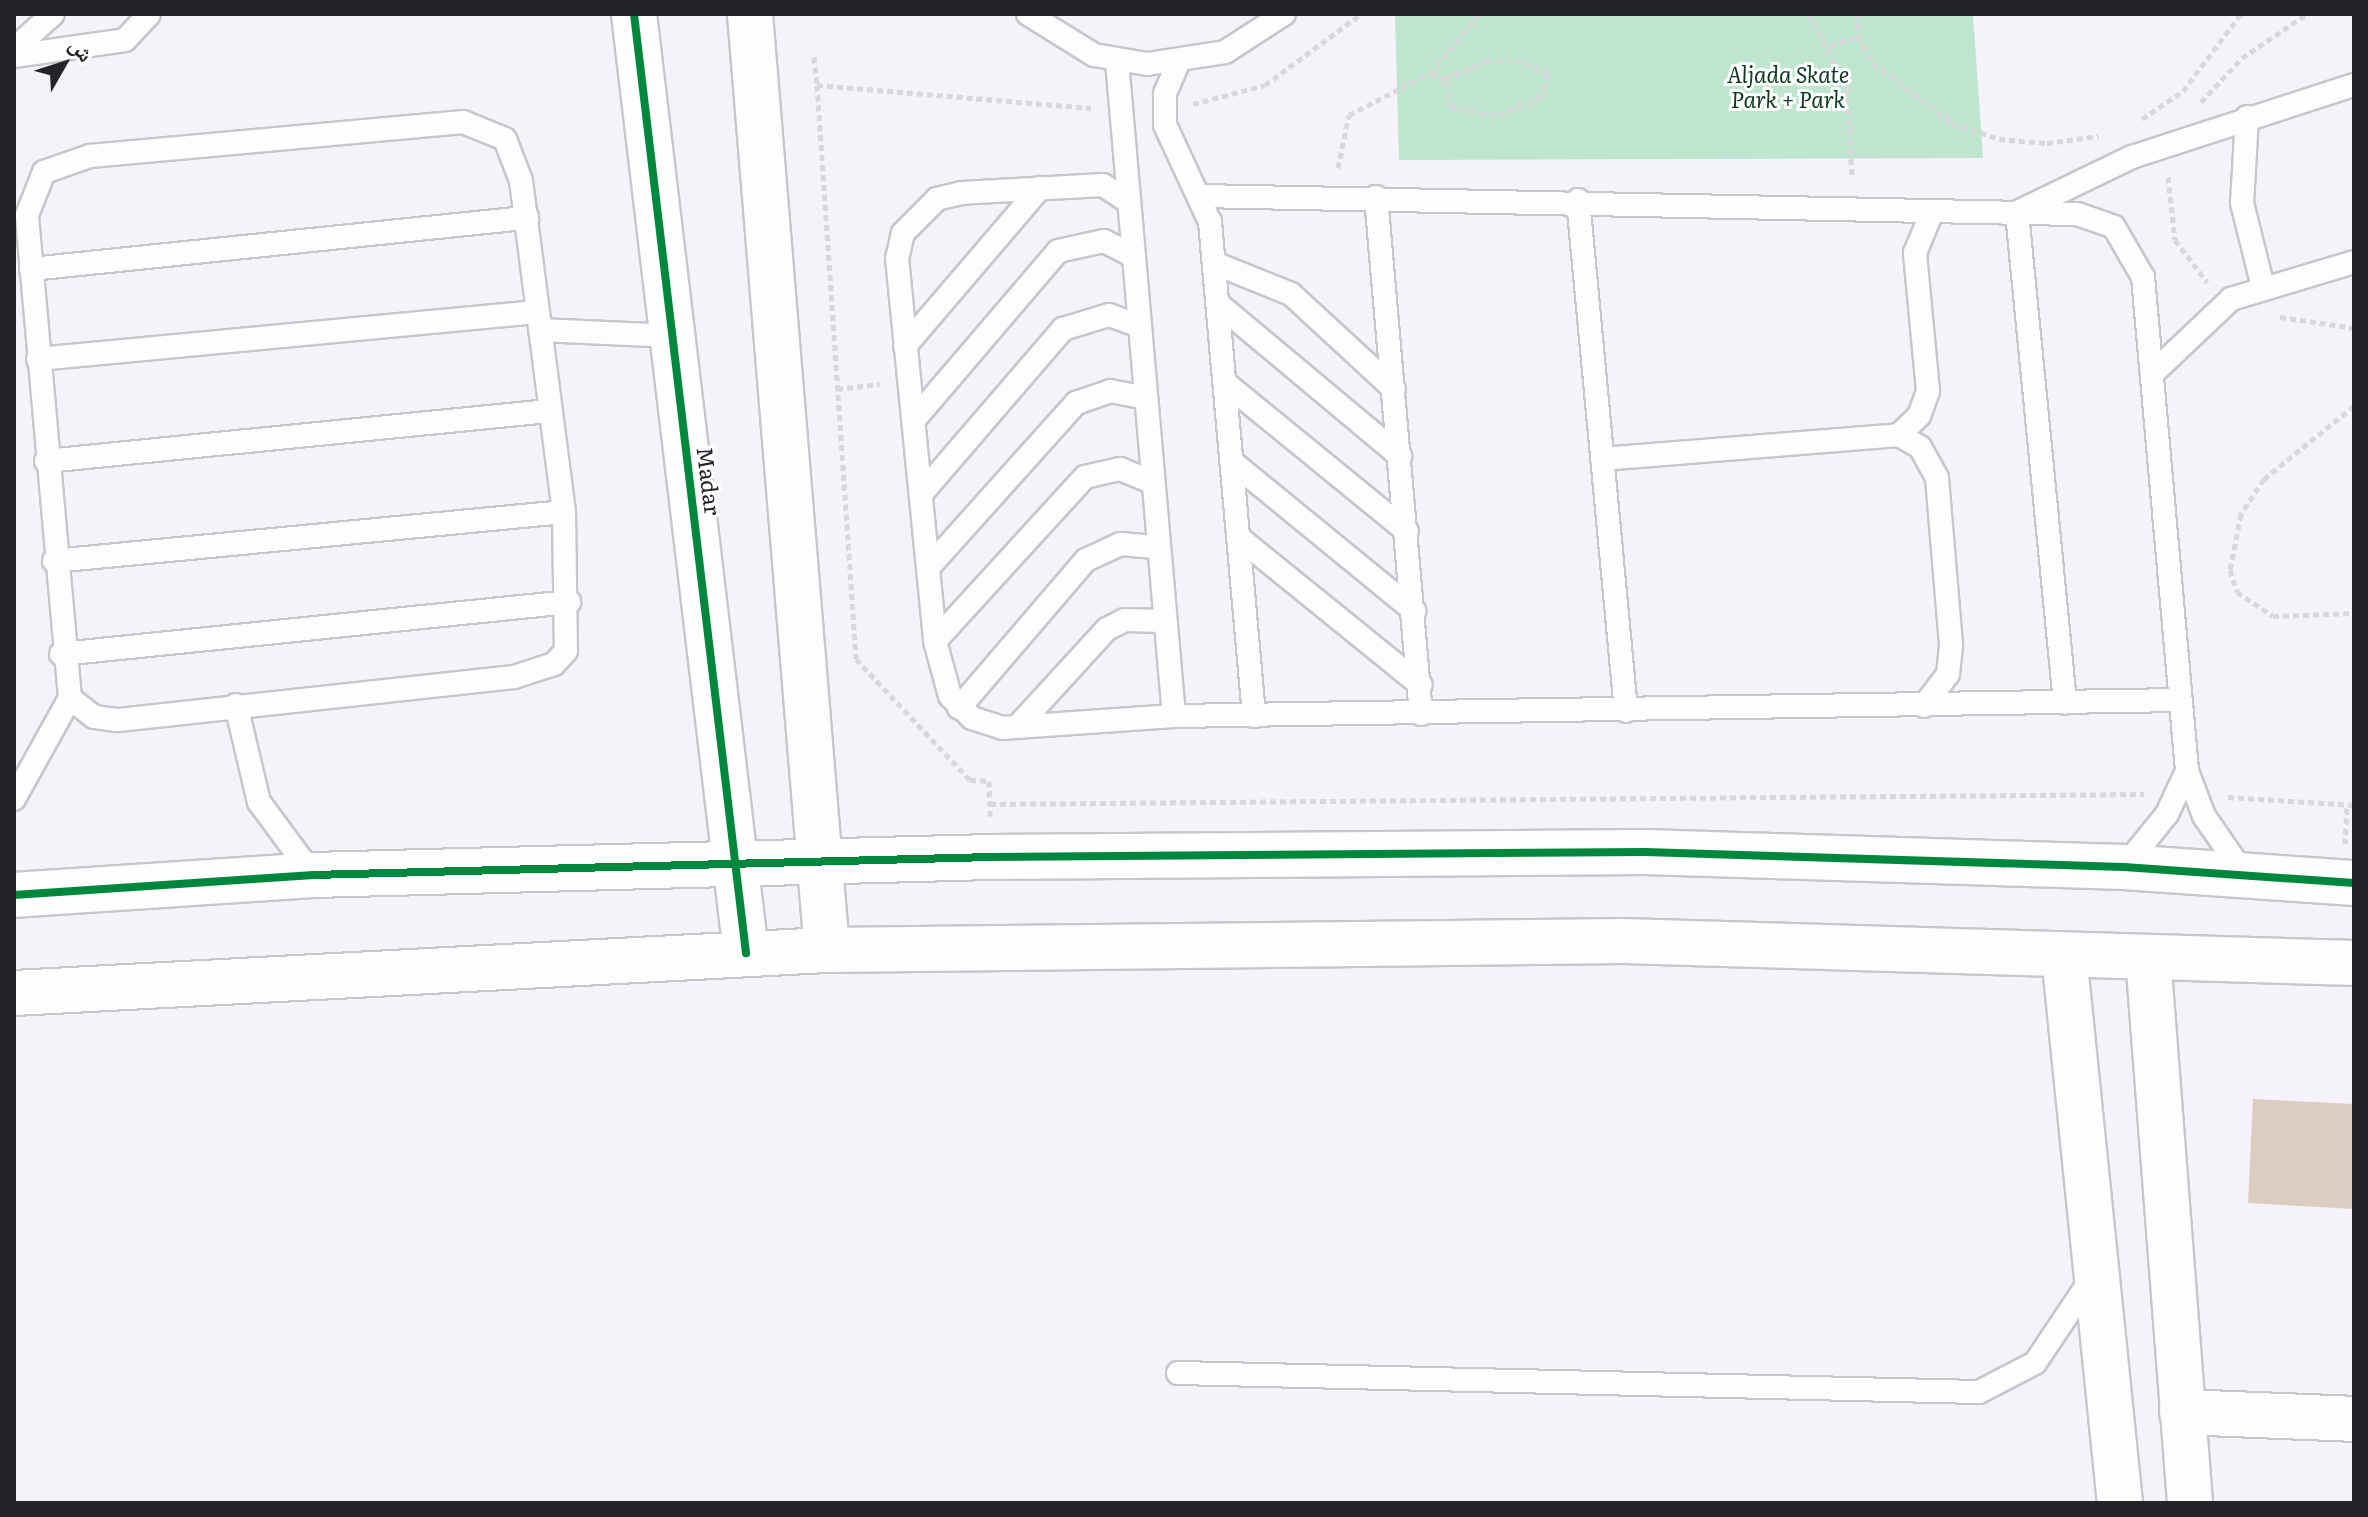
<!DOCTYPE html>
<meta charset="utf-8">
<style>
body{margin:0}
#map{position:relative;width:2368px;height:1517px;overflow:hidden;background:#f6f2f9;font-family:Literata,"Noto Naskh Arabic",serif}
div>[style]{position:absolute}
[style*='--x']{left:calc(var(--x)*1px);top:calc(var(--y)*1px);width:calc(var(--w)*1px);rotate:calc(var(--a)*1deg)}
.green>*{inset:0;background:#bee6cf}
.building>*{inset:0;background:#dbcec0}
.path>*{height:5px;margin-top:-2.5px;transform-origin:0;background:repeating-linear-gradient(90deg,#d8d7da 0 6px,transparent 0 10px)}
.roads{filter:drop-shadow(2px 0 #c9c5cc) drop-shadow(-2px 0 #c9c5cc) drop-shadow(0 2px #c9c5cc) drop-shadow(0 -2px #c9c5cc)}
.service>*{height:22px;margin:-11px;padding:0 11px;transform-origin:11px;border-radius:11px;background:#fefdfe}
.minor>*{height:44px;margin:-22px;padding:0 22px;transform-origin:22px;border-radius:22px;background:#fefdfe}
.tertiary>*{height:44px;margin:-22px;padding:0 22px;transform-origin:22px;border-radius:22px;background:#fefdfe}
.cycleway>*{height:8px;margin:-4px;padding:0 4px;transform-origin:4px;border-radius:4px;background:#00873e}
span{translate:-50% -50%;white-space:nowrap;text-align:center;line-height:1.15;-webkit-text-stroke:6px #fff;paint-order:stroke}
.park-label{font-size:22px;color:#0e3822;font-style:italic}
.street-label{font-size:22px;color:#26222a}
.frame{position:absolute;inset:0;border:16px solid #26222a;pointer-events:none}
.north{position:absolute;left:24px;top:24px;width:80px;height:80px;-webkit-text-stroke:6px #fff;paint-order:stroke;rotate:51deg;font-size:22px;font-weight:700;line-height:32px;text-align:center;color:#26222a}
.north::after{content:'';display:block;margin:auto;width:28px;height:36px;background:#26222a;clip-path:polygon(50% 0,100% 100%,50% 72%,0 100%)}
</style>
<div id="map">
<div class="green">
<i style="clip-path:polygon(1395px 14px,1973px 14px,1983px 158px,1399px 160px)"></i>
</div>
<div class="building">
<i style="clip-path:polygon(2253px 1099px,2354px 1104px,2354px 1209px,2248px 1203px)"></i>
</div>
<div class="path">
<i style="--x:1809;--y:14;--w:84;--a:63.1"></i>
<i style="--x:1847;--y:89;--w:89;--a:86.8"></i>
<i style="--x:1857;--y:14;--w:23;--a:88"></i>
<i style="--x:1858;--y:37;--w:31;--a:58"></i>
<i style="--x:1874;--y:63;--w:98;--a:37.6"></i>
<i style="--x:1952;--y:123;--w:50;--a:18.8"></i>
<i style="--x:1999;--y:139;--w:48;--a:4.8"></i>
<i style="--x:2047;--y:143;--w:52;--a:-7.7"></i>
<i style="--x:1830;--y:46;--w:29;--a:-18"></i>
<i style="--x:814;--y:57;--w:28;--a:84"></i>
<i style="--x:817;--y:85;--w:275;--a:4.8"></i>
<i style="--x:1516;--y:59;--w:35;--a:25"></i>
<i style="--x:1548;--y:74;--w:24;--a:107"></i>
<i style="--x:1541;--y:97;--w:49;--a:157.1"></i>
<i style="--x:1496;--y:116;--w:46;--a:-168.7"></i>
<i style="--x:1451;--y:107;--w:29;--a:-102"></i>
<i style="--x:1445;--y:79;--w:45;--a:-23.7"></i>
<i style="--x:1486;--y:61;--w:30;--a:-4"></i>
<i style="--x:1430;--y:73;--w:16;--a:22"></i>
<i style="--x:817;--y:85;--w:575;--a:86.11"></i>
<i style="--x:856;--y:659;--w:166;--a:46.7"></i>
<i style="--x:970;--y:780;--w:19;--a:3"></i>
<i style="--x:989;--y:781;--w:23;--a:88"></i>
<i style="--x:2201;--y:102;--w:60;--a:-47"></i>
<i style="--x:2242;--y:58;--w:78;--a:-34.1"></i>
<i style="--x:1193;--y:104;--w:74;--a:-14.8"></i>
<i style="--x:1265;--y:85;--w:119;--a:-36.5"></i>
<i style="--x:2142;--y:119;--w:50;--a:-34.3"></i>
<i style="--x:2183;--y:91;--w:96;--a:-53"></i>
<i style="--x:1338;--y:168;--w:54;--a:-78.3"></i>
<i style="--x:1349;--y:115;--w:91;--a:-27.4"></i>
<i style="--x:1430;--y:73;--w:77;--a:-49.7"></i>
<i style="--x:2168;--y:177;--w:63;--a:83.7"></i>
<i style="--x:2175;--y:240;--w:53;--a:52.7"></i>
<i style="--x:2280;--y:317;--w:75;--a:8.5"></i>
<i style="--x:837;--y:389;--w:43;--a:-6.6"></i>
<i style="--x:2354;--y:406;--w:116;--a:141"></i>
<i style="--x:2264;--y:479;--w:42;--a:123.3"></i>
<i style="--x:2241;--y:514;--w:57;--a:101.1"></i>
<i style="--x:2230;--y:570;--w:23;--a:72"></i>
<i style="--x:2237;--y:592;--w:43;--a:33.7"></i>
<i style="--x:2273;--y:616;--w:81;--a:-2.1"></i>
<i style="--x:2228;--y:797;--w:126;--a:3.6"></i>
<i style="--x:990;--y:816;--w:12;--a:-90"></i>
<i style="--x:990;--y:804;--w:1154;--a:-0.5"></i>
<i style="--x:2345;--y:844;--w:39;--a:-87"></i>
</div>
<div class="roads">
<div class="service">
<i style="--x:1028;--y:14;--w:78;--a:31.8"></i>
<i style="--x:1094;--y:55;--w:54;--a:9.6"></i>
<i style="--x:1147;--y:64;--w:79;--a:-8.7"></i>
<i style="--x:1225;--y:52;--w:70;--a:-32.8"></i>
<i style="--x:14;--y:49;--w:52;--a:-41.9"></i>
<i style="--x:14;--y:56;--w:112;--a:-8.2"></i>
<i style="--x:125;--y:40;--w:35;--a:-47"></i>
<i style="--x:1117;--y:61;--w:657;--a:85.03"></i>
<i style="--x:1178;--y:63;--w:34;--a:113"></i>
<i style="--x:1165;--y:94;--w:31;--a:90"></i>
<i style="--x:1165;--y:125;--w:107;--a:65.1"></i>
<i style="--x:1210;--y:222;--w:496;--a:84.9"></i>
<i style="--x:2247;--y:117;--w:86;--a:93.3"></i>
<i style="--x:2242;--y:203;--w:87;--a:76"></i>
<i style="--x:1200;--y:196;--w:877;--a:1.18"></i>
<i style="--x:2077;--y:214;--w:39;--a:19"></i>
<i style="--x:2114;--y:227;--w:58;--a:59.9"></i>
<i style="--x:2143;--y:277;--w:496;--a:84.9"></i>
<i style="--x:2187;--y:771;--w:48;--a:69.3"></i>
<i style="--x:2204;--y:816;--w:70;--a:55.4"></i>
<i style="--x:1376;--y:197;--w:519;--a:85.03"></i>
<i style="--x:1578;--y:200;--w:513;--a:84.63"></i>
<i style="--x:1129;--y:202;--w:31;--a:-147"></i>
<i style="--x:1103;--y:185;--w:141;--a:176.8"></i>
<i style="--x:962;--y:193;--w:26;--a:167"></i>
<i style="--x:937;--y:199;--w:48;--a:135"></i>
<i style="--x:903;--y:233;--w:26;--a:103"></i>
<i style="--x:897;--y:258;--w:385;--a:84.3"></i>
<i style="--x:935;--y:641;--w:57;--a:74.7"></i>
<i style="--x:950;--y:696;--w:31;--a:45"></i>
<i style="--x:972;--y:718;--w:32;--a:18"></i>
<i style="--x:1002;--y:728;--w:172;--a:-4"></i>
<i style="--x:1174;--y:716;--w:1006;--a:-0.91"></i>
<i style="--x:2018;--y:212;--w:127;--a:-25.8"></i>
<i style="--x:2132;--y:157;--w:233;--a:-18"></i>
<i style="--x:2017;--y:213;--w:492;--a:84.4"></i>
<i style="--x:1214;--y:263;--w:83;--a:21.9"></i>
<i style="--x:1291;--y:294;--w:140;--a:42.7"></i>
<i style="--x:31;--y:269;--w:499;--a:-5.9"></i>
<i style="--x:1217;--y:303;--w:239;--a:39.9"></i>
<i style="--x:540;--y:330;--w:133;--a:2.6"></i>
<i style="--x:905;--y:346;--w:208;--a:-49.5"></i>
<i style="--x:38;--y:359;--w:501;--a:-5.38"></i>
<i style="--x:2152;--y:374;--w:109;--a:-43.5"></i>
<i style="--x:2231;--y:299;--w:128;--a:-16.7"></i>
<i style="--x:1224;--y:382;--w:236;--a:39.2"></i>
<i style="--x:913;--y:421;--w:223;--a:-49.5"></i>
<i style="--x:1058;--y:251;--w:47;--a:-12.3"></i>
<i style="--x:1104;--y:241;--w:31;--a:27"></i>
<i style="--x:1899;--y:435;--w:28;--a:-44"></i>
<i style="--x:1919;--y:416;--w:27;--a:-70"></i>
<i style="--x:1928;--y:391;--w:139;--a:-95.4"></i>
<i style="--x:1915;--y:253;--w:44;--a:-67.5"></i>
<i style="--x:1602;--y:459;--w:298;--a:-4.6"></i>
<i style="--x:1899;--y:435;--w:24;--a:30"></i>
<i style="--x:1920;--y:447;--w:35;--a:61"></i>
<i style="--x:1937;--y:478;--w:169;--a:85.2"></i>
<i style="--x:1951;--y:646;--w:28;--a:96"></i>
<i style="--x:1948;--y:674;--w:40;--a:127"></i>
<i style="--x:46;--y:461;--w:505;--a:-5.68"></i>
<i style="--x:1231;--y:461;--w:237;--a:39.3"></i>
<i style="--x:921;--y:494;--w:218;--a:-49.3"></i>
<i style="--x:1063;--y:329;--w:48;--a:-16.9"></i>
<i style="--x:1109;--y:315;--w:33;--a:20"></i>
<i style="--x:1238;--y:537;--w:235;--a:39"></i>
<i style="--x:54;--y:561;--w:512;--a:-5.49"></i>
<i style="--x:928;--y:568;--w:222;--a:-48.1"></i>
<i style="--x:1076;--y:403;--w:36;--a:-19"></i>
<i style="--x:1110;--y:391;--w:37;--a:11"></i>
<i style="--x:935;--y:641;--w:222;--a:-47.6"></i>
<i style="--x:1085;--y:477;--w:36;--a:-13"></i>
<i style="--x:1120;--y:469;--w:35;--a:22"></i>
<i style="--x:61;--y:654;--w:511;--a:-5.84"></i>
<i style="--x:236;--y:705;--w:100;--a:76.7"></i>
<i style="--x:259;--y:802;--w:89;--a:53.6"></i>
<i style="--x:959;--y:708;--w:195;--a:-49.4"></i>
<i style="--x:1086;--y:560;--w:38;--a:-25"></i>
<i style="--x:1121;--y:544;--w:37;--a:5"></i>
<i style="--x:1018;--y:726;--w:132;--a:-47.5"></i>
<i style="--x:1107;--y:629;--w:20;--a:-27"></i>
<i style="--x:1125;--y:620;--w:40;--a:1.4"></i>
<i style="--x:14;--y:799;--w:115;--a:-61"></i>
<i style="--x:70;--y:698;--w:485;--a:-95.1"></i>
<i style="--x:27;--y:215;--w:46;--a:-68.4"></i>
<i style="--x:44;--y:172;--w:49;--a:-19.2"></i>
<i style="--x:90;--y:156;--w:375;--a:-5.2"></i>
<i style="--x:463;--y:122;--w:45;--a:22"></i>
<i style="--x:505;--y:139;--w:45;--a:69.1"></i>
<i style="--x:521;--y:181;--w:334;--a:82.6"></i>
<i style="--x:564;--y:512;--w:139;--a:89.2"></i>
<i style="--x:566;--y:651;--w:18;--a:133"></i>
<i style="--x:554;--y:664;--w:42;--a:162"></i>
<i style="--x:514;--y:677;--w:400;--a:173.8"></i>
<i style="--x:116;--y:720;--w:22;--a:-172"></i>
<i style="--x:94;--y:717;--w:31;--a:-142"></i>
<i style="--x:2125;--y:866;--w:67;--a:-51.1"></i>
<i style="--x:2167;--y:814;--w:47;--a:-65.1"></i>
<i style="--x:1178;--y:1373;--w:801;--a:1.36"></i>
<i style="--x:1979;--y:1392;--w:63;--a:-27.4"></i>
<i style="--x:2035;--y:1363;--w:106;--a:-56.2"></i>
</div>
<div class="minor">
<i style="--x:14;--y:895;--w:300;--a:-3.8"></i>
<i style="--x:313;--y:875;--w:677;--a:-1.52"></i>
<i style="--x:990;--y:857;--w:655;--a:-0.44"></i>
<i style="--x:1645;--y:852;--w:479;--a:1.8"></i>
<i style="--x:2124;--y:867;--w:231;--a:4"></i>
<i style="--x:2064;--y:955;--w:551;--a:84.17"></i>
<i style="--x:2148;--y:957;--w:548;--a:85.6"></i>
<i style="--x:14;--y:993;--w:814;--a:-3.03"></i>
<i style="--x:827;--y:950;--w:796;--a:-0.65"></i>
<i style="--x:1623;--y:941;--w:731;--a:1.72"></i>
<i style="--x:2182;--y:1412;--w:172;--a:2.3"></i>
</div>
<div class="tertiary">
<i style="--x:634;--y:14;--w:946;--a:83.2"></i>
<i style="--x:750;--y:14;--w:939;--a:85.3"></i>
</div>
</div>
<div class="cycleway">
<i style="--x:634;--y:14;--w:946;--a:83.2"></i>
<i style="--x:14;--y:895;--w:300;--a:-3.8"></i>
<i style="--x:313;--y:875;--w:677;--a:-1.52"></i>
<i style="--x:990;--y:857;--w:655;--a:-0.44"></i>
<i style="--x:1645;--y:852;--w:479;--a:1.8"></i>
<i style="--x:2124;--y:867;--w:231;--a:4"></i>
</div>
<div class="park-label">
<span style="left:1788px;top:86px">Aljada Skate<br>Park + Park</span>
</div>
<div class="street-label">
<span style="left:710px;top:481px;rotate:83deg">Madar</span>
</div>
<div class="frame"></div>
<div class="north">ش</div>
</div>
